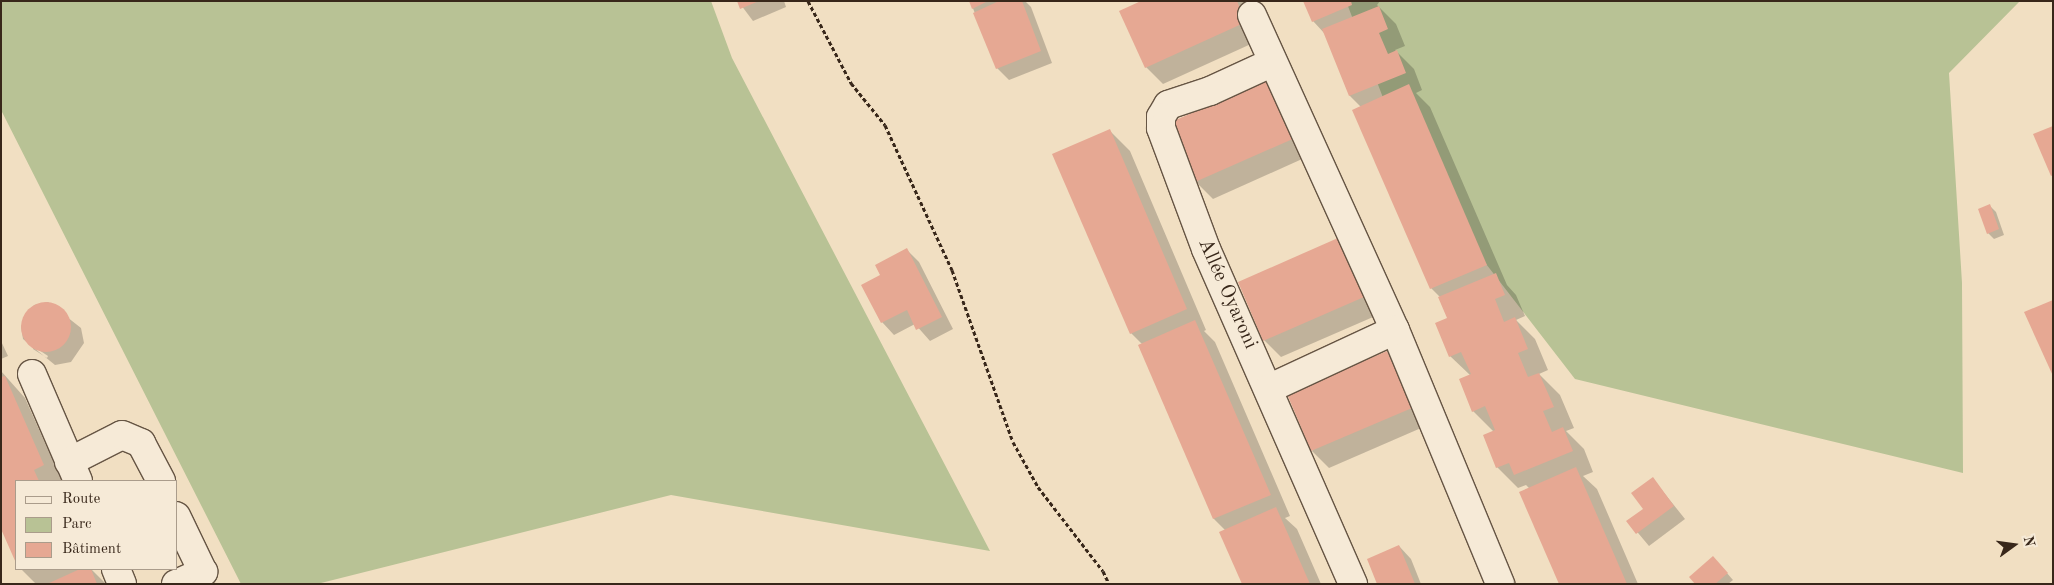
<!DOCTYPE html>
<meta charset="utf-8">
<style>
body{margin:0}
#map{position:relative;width:2054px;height:585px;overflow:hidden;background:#f1dfc2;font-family:"Old Standard TT",serif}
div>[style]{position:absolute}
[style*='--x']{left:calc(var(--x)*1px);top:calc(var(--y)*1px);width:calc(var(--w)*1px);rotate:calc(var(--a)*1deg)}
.green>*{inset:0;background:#b8c295}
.shadow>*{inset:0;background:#0003}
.building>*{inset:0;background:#e6a893}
.round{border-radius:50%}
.path>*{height:3px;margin-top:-1.5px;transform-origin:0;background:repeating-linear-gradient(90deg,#38271a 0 4px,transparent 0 6.5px)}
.roads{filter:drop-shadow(1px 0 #654) drop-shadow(-1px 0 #654) drop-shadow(0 1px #654) drop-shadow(0 -1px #654)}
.minor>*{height:28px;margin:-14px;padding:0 14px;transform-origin:14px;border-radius:14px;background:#f6ead7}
span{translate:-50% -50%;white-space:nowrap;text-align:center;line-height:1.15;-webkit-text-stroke:4.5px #f6ead7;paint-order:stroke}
.street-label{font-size:20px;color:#38271a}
.frame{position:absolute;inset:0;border:2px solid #38271a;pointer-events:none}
.legend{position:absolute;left:15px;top:480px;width:162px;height:90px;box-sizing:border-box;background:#f6ead7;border:1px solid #aa9c8b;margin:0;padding:6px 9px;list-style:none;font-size:15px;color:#38271a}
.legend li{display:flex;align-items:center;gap:10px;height:25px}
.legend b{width:25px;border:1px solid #aa9c8b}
.north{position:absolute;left:1989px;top:520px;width:50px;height:50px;-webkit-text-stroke:4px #f6ead7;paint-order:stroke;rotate:76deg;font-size:14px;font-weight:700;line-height:20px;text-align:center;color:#38271a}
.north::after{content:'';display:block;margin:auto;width:18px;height:22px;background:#38271a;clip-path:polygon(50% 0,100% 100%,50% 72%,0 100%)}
</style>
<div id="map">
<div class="green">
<i style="clip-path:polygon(1px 1px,711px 1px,732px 58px,990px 551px,671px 495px,317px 584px,241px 584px,1px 110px)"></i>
<i style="clip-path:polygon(1346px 1px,2020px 1px,1949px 73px,1962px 283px,1963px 473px,1575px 379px,1408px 163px)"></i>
</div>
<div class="shadow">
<i style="clip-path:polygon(738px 1px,784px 1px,786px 7px,753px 21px)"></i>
<i style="clip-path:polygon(970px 1px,1025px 1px,1031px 7px,1052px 63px,1009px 80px,997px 68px)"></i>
<i style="clip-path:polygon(1144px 1px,1245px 1px,1262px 39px,1163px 84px,1146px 67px)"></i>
<i style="clip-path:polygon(1304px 1px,1380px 1px,1377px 5px,1396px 24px,1405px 46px,1395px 50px,1414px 69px,1422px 90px,1416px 93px,1430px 107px,1507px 285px,1516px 295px,1525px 316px,1516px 320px,1535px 339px,1548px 370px,1539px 374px,1560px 395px,1574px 428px,1566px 431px,1584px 449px,1593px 472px,1583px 476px,1597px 489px,1638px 584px,1560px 584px,1529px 488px,1526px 485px,1518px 488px,1497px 467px,1494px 432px,1473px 411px,1470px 375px,1450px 356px,1448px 319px,1440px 297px,1431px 288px,1361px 107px,1350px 96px,1325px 34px,1313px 21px)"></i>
<i style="clip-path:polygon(1268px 80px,1311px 155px,1213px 199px,1196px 182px,1170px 124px)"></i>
<i style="clip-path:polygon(1110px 131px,1130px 151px,1206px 330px,1204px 331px,1215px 342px,1290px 516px,1285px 518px,1297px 529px,1321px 584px,1243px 584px,1226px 531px,1214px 519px,1139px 345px,1142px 344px,1131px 333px)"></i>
<i style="clip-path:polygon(1990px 206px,1996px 212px,2004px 235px,1994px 239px,1988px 233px)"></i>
<i style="clip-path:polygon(1338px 240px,1355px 257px,1380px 314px,1281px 357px,1264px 340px)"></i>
<i style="clip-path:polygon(907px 250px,919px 262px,953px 329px,930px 341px,915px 324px,894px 335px,882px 322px)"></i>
<i style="clip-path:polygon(evenodd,48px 302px,81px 328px,84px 343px,71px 362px,55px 365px,23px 339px,21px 326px,34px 305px,48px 302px,33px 346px,48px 356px,47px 358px,33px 349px,33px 346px)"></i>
<i style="clip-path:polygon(1px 341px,8px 356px,1px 359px)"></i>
<i style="clip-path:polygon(1387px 352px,1404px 369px,1428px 425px,1329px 468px,1312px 451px)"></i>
<i style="clip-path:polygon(1px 371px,25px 398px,62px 481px,16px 481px,16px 560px,1px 526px)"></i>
<i style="clip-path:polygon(1653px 479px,1685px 519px,1649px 546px,1628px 521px,1645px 509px)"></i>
<i style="clip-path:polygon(1399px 546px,1411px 559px,1421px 584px,1378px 584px)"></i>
<i style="clip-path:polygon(1719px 564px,1733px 580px,1728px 584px,1697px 584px)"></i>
<i style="clip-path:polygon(21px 569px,91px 569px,106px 584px,36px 584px)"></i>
</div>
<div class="building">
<i style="clip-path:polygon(737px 1px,759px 1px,740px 9px)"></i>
<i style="clip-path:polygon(969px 1px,988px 1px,972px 9px)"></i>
<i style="clip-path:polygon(999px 1px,1022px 1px,1041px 51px,996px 69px,973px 13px)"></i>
<i style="clip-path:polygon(1141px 1px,1237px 1px,1246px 22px,1145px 68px,1119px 11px)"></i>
<i style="clip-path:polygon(1303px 1px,1351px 1px,1352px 5px,1312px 22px)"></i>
<i style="clip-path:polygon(1379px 6px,1388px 29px,1379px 33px,1388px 54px,1397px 50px,1406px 73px,1349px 96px,1322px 29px)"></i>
<i style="clip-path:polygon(1269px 79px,1295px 138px,1195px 182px,1169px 123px)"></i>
<i style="clip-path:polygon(1409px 84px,1487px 265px,1430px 289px,1352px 110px)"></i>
<i style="clip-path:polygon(2053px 126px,2053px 175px,2051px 176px,2033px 134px)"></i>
<i style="clip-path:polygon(1110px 129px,1187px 309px,1130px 334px,1052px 154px)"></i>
<i style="clip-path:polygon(1990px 204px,1999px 229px,1987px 234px,1978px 209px)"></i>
<i style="clip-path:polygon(1338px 238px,1364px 297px,1263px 341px,1238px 282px)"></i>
<i style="clip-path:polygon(907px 248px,942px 317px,916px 330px,907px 310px,881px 323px,861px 285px,880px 275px,875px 265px)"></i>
<i style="clip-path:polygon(1496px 273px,1505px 295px,1495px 299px,1504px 322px,1515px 317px,1528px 349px,1518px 353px,1528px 377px,1539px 373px,1554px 407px,1543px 411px,1552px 432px,1563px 427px,1573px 451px,1514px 475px,1509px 463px,1496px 468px,1483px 435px,1495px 430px,1485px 406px,1472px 412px,1459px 379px,1471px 374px,1461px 352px,1449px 357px,1435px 323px,1447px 318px,1438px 297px)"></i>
<i style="clip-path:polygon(2053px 300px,2053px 376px,2024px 312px)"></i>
<i class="round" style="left:21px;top:302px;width:50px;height:50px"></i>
<i style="clip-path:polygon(1195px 320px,1271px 495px,1213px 519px,1138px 345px)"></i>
<i style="clip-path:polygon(1387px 351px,1412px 408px,1311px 451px,1287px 394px)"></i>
<i style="clip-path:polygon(5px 376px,44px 465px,34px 470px,39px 481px,16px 481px,16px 563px,1px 529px,1px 377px)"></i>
<i style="clip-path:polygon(1576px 467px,1627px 584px,1559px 584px,1519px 492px)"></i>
<i style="clip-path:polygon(1653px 477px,1674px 506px,1636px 534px,1626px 521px,1643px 509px,1631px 493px)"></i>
<i style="clip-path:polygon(1276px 507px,1310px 584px,1242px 584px,1219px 532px)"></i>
<i style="clip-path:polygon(1399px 545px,1415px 584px,1377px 584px,1367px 559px)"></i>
<i style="clip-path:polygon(1713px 556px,1728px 573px,1715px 584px,1695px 584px,1689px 577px)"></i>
<i style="clip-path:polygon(80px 569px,91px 569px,97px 584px,47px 584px)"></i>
</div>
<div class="path">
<i style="--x:808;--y:1;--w:93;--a:62.3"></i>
<i style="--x:851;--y:83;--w:54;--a:51"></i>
<i style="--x:885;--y:125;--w:160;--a:65.2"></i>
<i style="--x:952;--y:270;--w:182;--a:70.5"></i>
<i style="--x:1013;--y:442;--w:51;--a:60.9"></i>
<i style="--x:1038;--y:487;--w:106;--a:52.3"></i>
<i style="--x:1103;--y:571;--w:14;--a:65"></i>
</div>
<div class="roads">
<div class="minor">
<i style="--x:1252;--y:15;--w:346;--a:65.6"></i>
<i style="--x:1395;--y:330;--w:275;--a:67.5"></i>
<i style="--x:1271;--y:63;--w:67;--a:155.3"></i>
<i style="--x:1210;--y:91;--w:44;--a:161.6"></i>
<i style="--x:1168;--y:105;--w:14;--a:120"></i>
<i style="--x:1161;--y:117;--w:11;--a:90"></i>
<i style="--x:1161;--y:128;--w:129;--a:69.6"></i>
<i style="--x:1206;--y:249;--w:366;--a:66.3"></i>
<i style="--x:32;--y:374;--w:116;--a:66.7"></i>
<i style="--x:1268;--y:389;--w:140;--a:-24.9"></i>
<i style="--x:69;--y:462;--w:59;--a:-27"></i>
<i style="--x:122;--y:435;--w:21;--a:23"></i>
<i style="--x:141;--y:443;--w:43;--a:62.2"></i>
<i style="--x:116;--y:569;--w:16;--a:68"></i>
<i style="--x:176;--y:584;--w:30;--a:-24"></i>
<i style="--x:203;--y:572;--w:62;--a:-115.7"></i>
</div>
</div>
<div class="street-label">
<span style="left:1227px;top:294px;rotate:66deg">Allée Oyaroni</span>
</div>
<div class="frame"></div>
<ul class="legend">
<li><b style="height:6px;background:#f6ead7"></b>Route</li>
<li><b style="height:14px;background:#b8c295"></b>Parc</li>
<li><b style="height:14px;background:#e6a893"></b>Bâtiment</li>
</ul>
<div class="north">N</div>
</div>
